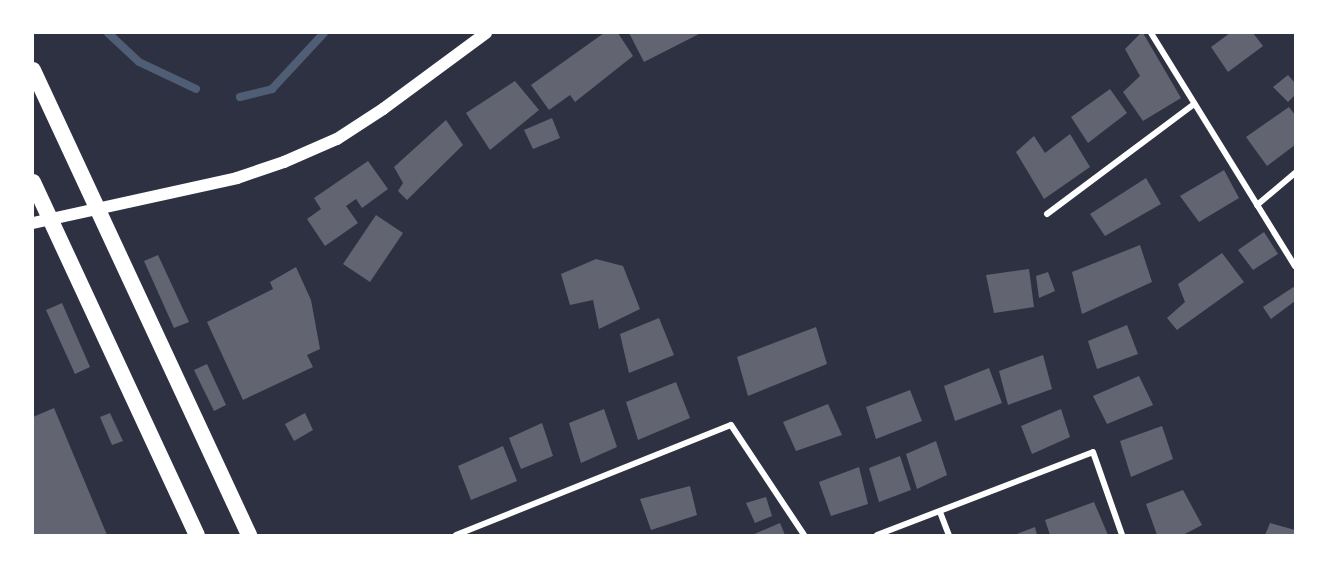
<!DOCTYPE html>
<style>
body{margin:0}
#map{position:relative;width:1328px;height:568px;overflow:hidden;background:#2d3142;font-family:Mulish,sans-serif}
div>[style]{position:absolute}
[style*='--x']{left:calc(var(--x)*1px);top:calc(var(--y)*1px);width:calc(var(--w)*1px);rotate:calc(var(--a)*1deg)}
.stream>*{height:8px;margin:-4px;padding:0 4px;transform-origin:4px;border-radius:4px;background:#4f5d75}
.building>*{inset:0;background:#626471}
.minor>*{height:6px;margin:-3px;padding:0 3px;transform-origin:3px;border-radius:3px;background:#fff}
.secondary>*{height:12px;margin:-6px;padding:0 6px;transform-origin:6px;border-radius:6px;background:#fff}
.trunk>*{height:16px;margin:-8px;padding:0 8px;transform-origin:8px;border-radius:8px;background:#fff}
span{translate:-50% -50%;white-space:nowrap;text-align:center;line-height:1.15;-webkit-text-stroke:4.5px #fff;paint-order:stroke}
.frame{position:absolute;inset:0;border:34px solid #fff;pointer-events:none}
</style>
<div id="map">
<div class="stream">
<i style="--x:108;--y:33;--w:42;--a:43.1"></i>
<i style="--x:139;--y:62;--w:63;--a:25.3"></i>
<i style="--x:240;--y:97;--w:33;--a:-14"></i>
<i style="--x:272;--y:89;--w:76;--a:-47.1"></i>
</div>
<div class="building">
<i style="clip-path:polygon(604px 33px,618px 33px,633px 56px,575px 102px,570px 95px,549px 110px,531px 85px)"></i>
<i style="clip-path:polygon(629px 33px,701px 33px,644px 62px)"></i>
<i style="clip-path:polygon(1141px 33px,1143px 33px,1181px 98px,1143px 121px,1123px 92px,1140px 76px,1125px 49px)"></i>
<i style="clip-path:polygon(1230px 33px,1253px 33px,1263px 46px,1228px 72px,1211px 47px)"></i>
<i style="clip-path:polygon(1288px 75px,1295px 83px,1295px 95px,1288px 102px,1273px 87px)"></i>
<i style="clip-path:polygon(515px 81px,539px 110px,490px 150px,466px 113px)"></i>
<i style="clip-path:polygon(1110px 89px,1127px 113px,1088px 143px,1071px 117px)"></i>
<i style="clip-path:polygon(1289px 107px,1295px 115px,1295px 145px,1267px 166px,1246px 137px)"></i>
<i style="clip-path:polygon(552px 118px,560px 138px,533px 149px,524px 130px)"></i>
<i style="clip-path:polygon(446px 120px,463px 145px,407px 200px,398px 191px,403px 183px,394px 167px)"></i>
<i style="clip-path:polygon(1070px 134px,1090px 167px,1044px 199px,1016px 152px,1034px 136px,1045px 153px)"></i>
<i style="clip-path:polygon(368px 161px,388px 189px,362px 208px,356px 199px,346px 206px,358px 223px,325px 246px,307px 219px,321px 209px,314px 198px)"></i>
<i style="clip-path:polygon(1224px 170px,1239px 198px,1199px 222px,1180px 196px)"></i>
<i style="clip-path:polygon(1146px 178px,1161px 204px,1105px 236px,1090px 214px)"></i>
<i style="clip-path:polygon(376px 215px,403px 233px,370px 282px,343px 264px)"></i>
<i style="clip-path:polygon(1264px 232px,1278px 254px,1253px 270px,1238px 250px)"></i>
<i style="clip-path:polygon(1140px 245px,1152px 282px,1082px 314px,1072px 272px)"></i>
<i style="clip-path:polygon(1222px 253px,1244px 282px,1177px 330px,1167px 318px,1185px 302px,1178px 284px)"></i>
<i style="clip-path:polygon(158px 255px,189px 322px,174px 328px,144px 261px)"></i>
<i style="clip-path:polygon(596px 259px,623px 266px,640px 309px,599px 329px,593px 300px,570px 305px,561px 274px)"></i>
<i style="clip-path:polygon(296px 267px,311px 300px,320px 349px,307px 355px,313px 367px,243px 400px,207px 322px,273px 289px,270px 282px)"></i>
<i style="clip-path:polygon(1029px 269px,1034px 307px,994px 313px,986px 275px)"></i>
<i style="clip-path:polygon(1048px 272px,1055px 291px,1039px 298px,1036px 276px)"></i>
<i style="clip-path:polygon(1295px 286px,1295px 301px,1271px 319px,1263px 307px)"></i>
<i style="clip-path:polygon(62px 303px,90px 367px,75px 374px,46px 310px)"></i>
<i style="clip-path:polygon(659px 318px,674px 355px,629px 373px,620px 334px)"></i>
<i style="clip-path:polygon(1127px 325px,1138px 354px,1097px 369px,1088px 341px)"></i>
<i style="clip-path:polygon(816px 327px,827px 364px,748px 396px,737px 357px)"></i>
<i style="clip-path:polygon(1043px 355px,1052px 389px,1008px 405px,999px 371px)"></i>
<i style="clip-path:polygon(207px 364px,226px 405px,214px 411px,194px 370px)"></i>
<i style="clip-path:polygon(989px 368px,1002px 403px,955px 421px,944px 386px)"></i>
<i style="clip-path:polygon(1139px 376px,1153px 405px,1107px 424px,1093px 396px)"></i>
<i style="clip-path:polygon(676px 382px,690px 418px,638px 440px,626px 402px)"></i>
<i style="clip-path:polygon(910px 390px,922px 421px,876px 439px,866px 407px)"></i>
<i style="clip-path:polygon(828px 404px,842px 435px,796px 451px,783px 422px)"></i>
<i style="clip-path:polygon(54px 408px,107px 535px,33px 535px,33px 417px)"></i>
<i style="clip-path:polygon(604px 409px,617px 447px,581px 463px,569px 423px)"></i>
<i style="clip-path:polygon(1061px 409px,1070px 437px,1032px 454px,1021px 426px)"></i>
<i style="clip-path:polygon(110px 413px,123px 441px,112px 445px,100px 417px)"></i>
<i style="clip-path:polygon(305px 413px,313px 430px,294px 441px,285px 424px)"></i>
<i style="clip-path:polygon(542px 423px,553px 456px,521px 469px,509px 438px)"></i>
<i style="clip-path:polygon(1162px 426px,1173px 459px,1131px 477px,1120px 441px)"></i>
<i style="clip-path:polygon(936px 441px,947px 475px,917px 489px,906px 454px)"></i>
<i style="clip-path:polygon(503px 446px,517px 481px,471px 500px,458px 466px)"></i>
<i style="clip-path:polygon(900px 456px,911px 490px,879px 502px,869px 468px)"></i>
<i style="clip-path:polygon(859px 467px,868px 504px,831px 516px,819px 482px)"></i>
<i style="clip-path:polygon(690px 486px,697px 515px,651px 530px,640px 499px)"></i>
<i style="clip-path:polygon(1183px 490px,1202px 525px,1183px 535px,1157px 535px,1146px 504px)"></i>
<i style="clip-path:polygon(766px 497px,772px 516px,755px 523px,746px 503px)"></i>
<i style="clip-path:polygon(1094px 502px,1108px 535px,1050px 535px,1045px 520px)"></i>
<i style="clip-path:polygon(780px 523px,785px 535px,752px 535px)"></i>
<i style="clip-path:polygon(1270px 523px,1295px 530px,1295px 535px,1265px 535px)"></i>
<i style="clip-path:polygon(1035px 527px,1037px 535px,1014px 535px)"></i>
</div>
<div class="minor">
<i style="--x:1151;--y:33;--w:274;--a:58.3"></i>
<i style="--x:1257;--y:205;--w:50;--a:-40.1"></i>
<i style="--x:1047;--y:214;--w:184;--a:-36.8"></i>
<i style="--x:940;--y:512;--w:25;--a:69"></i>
<i style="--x:456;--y:535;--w:296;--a:-21.8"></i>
<i style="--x:731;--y:425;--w:132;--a:56.4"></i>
<i style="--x:877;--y:535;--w:231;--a:-21"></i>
<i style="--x:1093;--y:452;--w:88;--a:70.7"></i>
</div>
<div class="secondary">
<i style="--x:33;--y:223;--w:209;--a:-12.4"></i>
<i style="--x:237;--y:178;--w:50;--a:-18.8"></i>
<i style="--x:284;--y:162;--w:58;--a:-23.5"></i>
<i style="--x:337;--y:139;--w:55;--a:-33.1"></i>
<i style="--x:383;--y:109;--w:128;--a:-36.4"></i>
</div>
<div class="trunk">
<i style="--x:33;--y:70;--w:513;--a:65.08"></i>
<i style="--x:33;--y:182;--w:389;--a:65.1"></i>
</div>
<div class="frame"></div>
</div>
